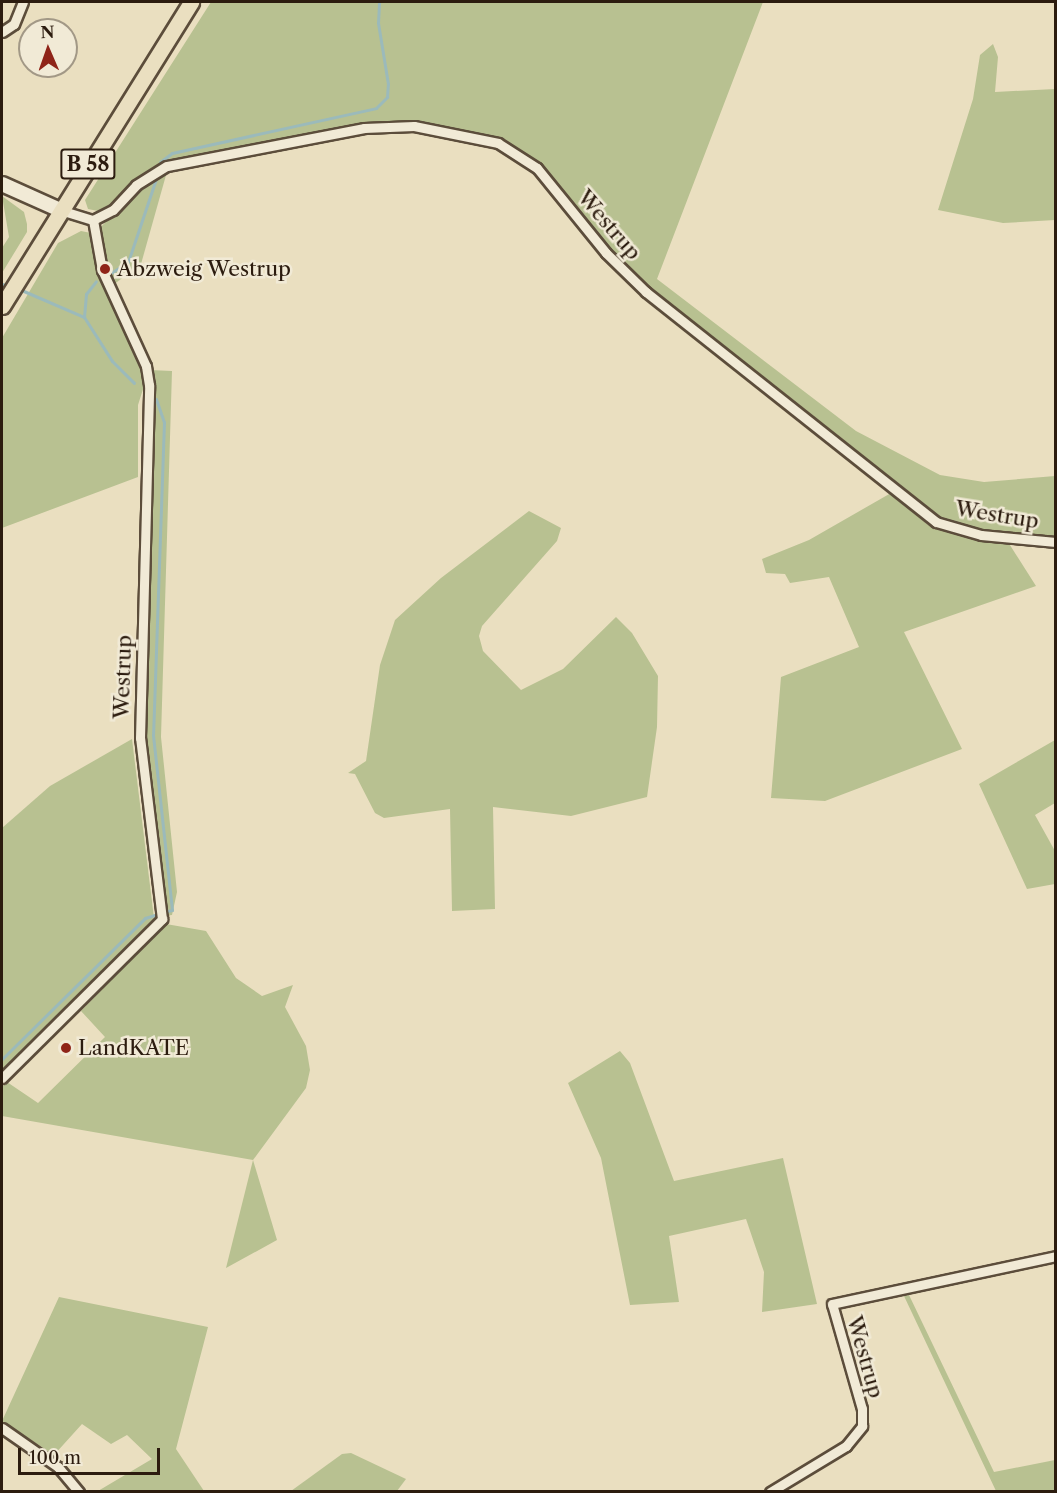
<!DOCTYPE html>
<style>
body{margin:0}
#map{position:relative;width:1057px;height:1493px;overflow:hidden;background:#eadfc0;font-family:"Libre Caslon Text",serif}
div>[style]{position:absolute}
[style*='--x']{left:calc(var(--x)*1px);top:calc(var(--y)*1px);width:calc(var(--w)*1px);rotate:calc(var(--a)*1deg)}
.green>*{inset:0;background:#b8c191}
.stream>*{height:3px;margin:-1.5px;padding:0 1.5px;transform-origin:1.5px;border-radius:1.5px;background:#9bbabb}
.roads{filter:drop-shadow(2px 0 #5c4d3b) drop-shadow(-2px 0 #5c4d3b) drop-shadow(0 2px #5c4d3b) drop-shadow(0 -2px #5c4d3b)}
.street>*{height:9px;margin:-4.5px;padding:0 4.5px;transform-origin:4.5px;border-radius:4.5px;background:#f1ead6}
.secondary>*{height:14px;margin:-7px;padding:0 7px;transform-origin:7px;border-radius:7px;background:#f1ead6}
.primary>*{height:15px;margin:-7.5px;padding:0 7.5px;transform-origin:7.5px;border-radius:7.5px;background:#eadfc0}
.dots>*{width:16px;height:16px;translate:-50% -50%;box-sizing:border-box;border:3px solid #f1ead6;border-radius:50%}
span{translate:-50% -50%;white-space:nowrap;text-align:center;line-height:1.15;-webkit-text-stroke:5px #f1ead6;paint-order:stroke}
.shield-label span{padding:2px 4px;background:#f1ead6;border:2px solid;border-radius:4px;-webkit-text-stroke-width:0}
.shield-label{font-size:20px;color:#2c1c0f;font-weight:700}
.street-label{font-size:21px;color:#2c1c0f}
.poi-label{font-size:21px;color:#2c1c0f}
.left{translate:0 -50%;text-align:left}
.frame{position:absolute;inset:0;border:3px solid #2c1c0f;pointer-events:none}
.north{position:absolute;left:18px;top:18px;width:60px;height:60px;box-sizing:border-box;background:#f1ead6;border:2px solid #a29886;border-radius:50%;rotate:358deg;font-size:16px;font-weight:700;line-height:24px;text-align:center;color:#2c1c0f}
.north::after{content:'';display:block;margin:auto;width:21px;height:27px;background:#8f2418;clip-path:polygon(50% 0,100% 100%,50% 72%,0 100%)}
.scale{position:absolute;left:18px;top:1448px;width:142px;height:27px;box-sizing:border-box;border:3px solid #2c1c0f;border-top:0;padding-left:8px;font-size:18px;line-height:21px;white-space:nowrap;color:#2c1c0f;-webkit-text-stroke:4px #f1ead6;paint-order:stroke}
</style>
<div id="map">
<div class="green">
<i style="clip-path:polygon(211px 2px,763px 2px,657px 279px,856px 431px,940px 475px,984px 482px,1055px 476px,1055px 540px,982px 529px,933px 517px,649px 291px,608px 250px,538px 165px,498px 140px,414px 123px,167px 163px,110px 207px,98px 211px,88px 209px,85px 200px)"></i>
<i style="clip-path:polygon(993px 44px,998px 57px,995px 92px,1055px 89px,1055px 220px,1003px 223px,938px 210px,973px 99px,980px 55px)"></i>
<i style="clip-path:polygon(168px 168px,141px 264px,113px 285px,98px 230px,138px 188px)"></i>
<i style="clip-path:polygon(2px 196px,24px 212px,27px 224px,27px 232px,2px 273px,2px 248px,9px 237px)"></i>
<i style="clip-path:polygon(81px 231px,91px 233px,100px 272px,141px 364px,144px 386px,138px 405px,138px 477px,2px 528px,2px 338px,58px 243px)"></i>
<i style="clip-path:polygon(150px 370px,172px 371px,161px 737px,177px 892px,172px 915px,163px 916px,141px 737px)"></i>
<i style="clip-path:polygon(891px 493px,928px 525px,1008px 542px,1036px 586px,904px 632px,962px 749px,825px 801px,771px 798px,781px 677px,859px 647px,829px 577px,790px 583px,785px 574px,766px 573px,762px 559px,809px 540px)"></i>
<i style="clip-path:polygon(529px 511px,561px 528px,557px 541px,482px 626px,479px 636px,483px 651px,521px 690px,563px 669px,616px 617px,632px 633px,658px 676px,657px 727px,647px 797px,571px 816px,493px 807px,495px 909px,452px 911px,450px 809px,384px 818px,375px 813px,355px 774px,348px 773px,366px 761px,380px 665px,395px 620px,441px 578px)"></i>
<i style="clip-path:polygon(132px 739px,154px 918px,2px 1071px,2px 828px,50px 786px)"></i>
<i style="clip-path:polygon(1055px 740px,1055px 803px,1035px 815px,1055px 851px,1055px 884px,1027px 889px,979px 784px)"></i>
<i style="clip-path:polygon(166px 924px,206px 931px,236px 978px,262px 996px,293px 985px,285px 1007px,306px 1046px,310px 1070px,306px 1088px,253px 1160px,277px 1240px,226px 1268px,253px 1160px,2px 1116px,2px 1087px,7px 1082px,38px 1103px,105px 1037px,81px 1011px)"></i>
<i style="clip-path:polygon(620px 1051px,630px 1063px,674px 1181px,783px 1158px,817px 1304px,762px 1312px,764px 1272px,746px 1219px,669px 1236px,679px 1302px,630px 1305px,601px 1158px,568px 1083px)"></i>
<i style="clip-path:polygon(909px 1295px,994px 1472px,1055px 1460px,1055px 1491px,996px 1491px,904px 1296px)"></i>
<i style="clip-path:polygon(59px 1297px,208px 1327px,176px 1449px,204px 1491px,98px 1491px,152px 1459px,127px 1435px,111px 1444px,82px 1424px,54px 1455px,2px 1421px)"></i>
<i style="clip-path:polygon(351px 1453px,406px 1479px,397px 1491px,291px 1491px,342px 1454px)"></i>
</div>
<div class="stream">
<i style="--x:160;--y:162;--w:15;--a:-37"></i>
<i style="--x:172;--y:153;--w:209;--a:-12.4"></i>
<i style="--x:376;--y:108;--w:16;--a:-45"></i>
<i style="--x:387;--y:97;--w:13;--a:-86"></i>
<i style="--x:388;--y:84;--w:62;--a:-99.3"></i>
<i style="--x:378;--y:23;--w:21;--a:-87"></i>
<i style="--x:111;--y:273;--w:20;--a:-33"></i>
<i style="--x:128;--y:262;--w:88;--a:-71.4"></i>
<i style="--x:2;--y:284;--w:8;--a:14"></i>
<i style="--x:19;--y:289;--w:71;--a:23.3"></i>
<i style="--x:84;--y:317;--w:52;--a:57.5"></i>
<i style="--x:112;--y:361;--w:31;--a:45"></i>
<i style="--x:84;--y:317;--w:23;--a:-85"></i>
<i style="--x:86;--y:294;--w:16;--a:-52"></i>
<i style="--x:156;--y:399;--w:24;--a:71"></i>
<i style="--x:164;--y:422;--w:313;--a:92"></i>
<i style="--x:153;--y:735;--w:176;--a:83.8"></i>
<i style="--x:172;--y:910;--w:9;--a:167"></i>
<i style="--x:2;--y:1059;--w:201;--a:-44.6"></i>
<i style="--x:145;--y:918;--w:16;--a:-18"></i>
</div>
<div class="roads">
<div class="street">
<i style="--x:2;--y:32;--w:14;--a:-34"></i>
<i style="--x:14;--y:24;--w:24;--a:-68"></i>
<i style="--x:60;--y:210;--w:34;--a:17"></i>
<i style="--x:93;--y:220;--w:22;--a:-27"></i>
<i style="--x:113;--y:210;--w:34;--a:-47"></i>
<i style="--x:136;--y:185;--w:36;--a:-32"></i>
<i style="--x:167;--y:166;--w:201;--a:-10.9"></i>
<i style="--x:364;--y:128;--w:50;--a:-2.3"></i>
<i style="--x:414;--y:126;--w:86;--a:11.4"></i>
<i style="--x:498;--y:143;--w:46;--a:32.7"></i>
<i style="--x:537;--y:168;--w:109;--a:50.9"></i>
<i style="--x:606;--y:253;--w:56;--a:44.3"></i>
<i style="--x:646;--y:292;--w:370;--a:38.4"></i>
<i style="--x:936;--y:522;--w:47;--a:16.1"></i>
<i style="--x:981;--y:535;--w:75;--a:5.3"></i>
<i style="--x:2;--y:1078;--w:226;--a:-44.8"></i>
<i style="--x:162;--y:919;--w:182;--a:-96.9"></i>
<i style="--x:140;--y:738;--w:353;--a:-88.5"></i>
<i style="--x:149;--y:385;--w:19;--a:-99"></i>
<i style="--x:146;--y:366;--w:106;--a:-114.6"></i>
<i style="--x:102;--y:270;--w:51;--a:-100.2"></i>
<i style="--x:2;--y:1428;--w:68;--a:34.9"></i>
<i style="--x:58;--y:1467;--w:33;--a:50"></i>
<i style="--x:770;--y:1492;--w:89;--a:-31.2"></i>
<i style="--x:846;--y:1446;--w:26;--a:-51"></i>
<i style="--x:862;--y:1426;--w:17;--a:-90"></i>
<i style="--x:862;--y:1409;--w:109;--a:-105.9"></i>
<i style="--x:832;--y:1304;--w:229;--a:-12.1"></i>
</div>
<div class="secondary">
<i style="--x:2;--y:184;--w:64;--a:24.1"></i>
</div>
<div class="primary">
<i style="--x:2;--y:306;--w:358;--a:-58.1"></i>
</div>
</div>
<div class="dots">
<i style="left:105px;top:269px;background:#8f2418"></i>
<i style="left:66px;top:1048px;background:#8f2418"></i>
</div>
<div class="shield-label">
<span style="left:88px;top:164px">B 58</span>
</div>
<div class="street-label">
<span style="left:609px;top:225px;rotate:49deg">Westrup</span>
<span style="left:997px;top:515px;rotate:9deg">Westrup</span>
<span style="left:123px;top:677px;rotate:-88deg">Westrup</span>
<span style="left:865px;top:1357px;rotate:74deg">Westrup</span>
</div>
<div class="poi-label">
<span class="left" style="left:117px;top:269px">Abzweig Westrup</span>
<span class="left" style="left:78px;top:1048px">LandKATE</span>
</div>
<div class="frame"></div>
<div class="north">N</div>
<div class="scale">100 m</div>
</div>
